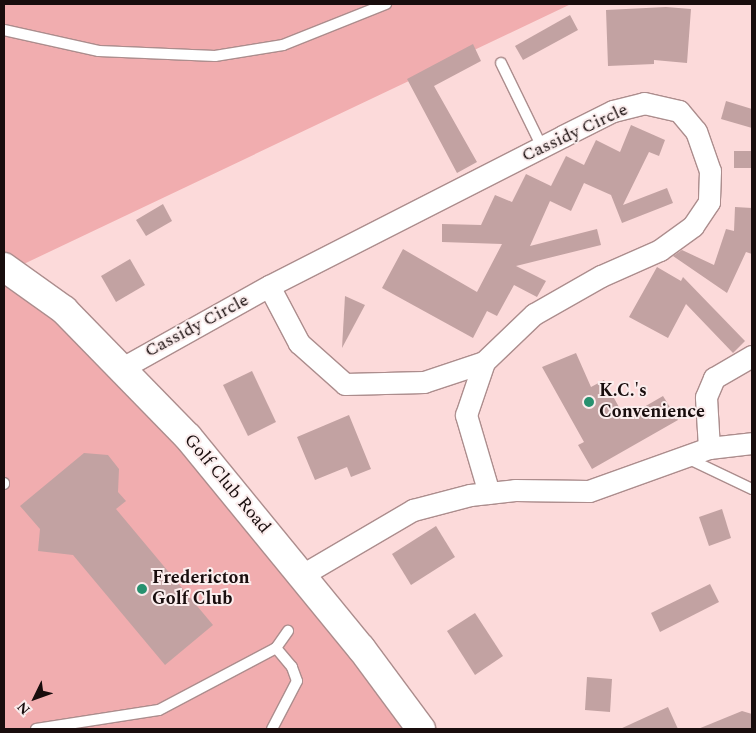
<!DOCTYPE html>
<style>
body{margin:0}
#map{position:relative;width:756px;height:733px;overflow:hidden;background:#fcdada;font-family:Spectral,serif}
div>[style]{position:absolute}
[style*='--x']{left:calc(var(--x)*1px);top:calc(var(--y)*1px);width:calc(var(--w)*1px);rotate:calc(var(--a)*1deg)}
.green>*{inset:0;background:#f1adaf}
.building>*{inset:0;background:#c2a2a2}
.roads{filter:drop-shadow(1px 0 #ac8d8d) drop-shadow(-1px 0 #ac8d8d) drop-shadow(0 1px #ac8d8d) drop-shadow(0 -1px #ac8d8d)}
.lane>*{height:10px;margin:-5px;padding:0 5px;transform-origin:5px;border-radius:5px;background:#fff}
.street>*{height:21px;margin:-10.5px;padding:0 10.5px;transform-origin:10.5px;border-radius:10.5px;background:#fff}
.secondary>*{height:28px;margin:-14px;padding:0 14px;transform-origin:14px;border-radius:14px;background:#fff}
.dots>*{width:14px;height:14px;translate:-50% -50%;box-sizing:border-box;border:2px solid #fbeded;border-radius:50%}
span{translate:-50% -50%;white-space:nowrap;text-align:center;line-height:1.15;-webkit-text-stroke:4px #fbeded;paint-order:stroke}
.street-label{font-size:18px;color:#180d0d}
.poi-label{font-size:18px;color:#180d0d;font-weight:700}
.left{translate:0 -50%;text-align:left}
.frame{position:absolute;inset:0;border:5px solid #180d0d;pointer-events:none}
.north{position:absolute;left:10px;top:673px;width:50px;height:50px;-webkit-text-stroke:4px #fbeded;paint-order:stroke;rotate:228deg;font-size:14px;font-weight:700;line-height:20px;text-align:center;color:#180d0d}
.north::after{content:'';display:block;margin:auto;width:18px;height:22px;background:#180d0d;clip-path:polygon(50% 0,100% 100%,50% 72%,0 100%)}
</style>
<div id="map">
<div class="green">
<i style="clip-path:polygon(4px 4px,571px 4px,9px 271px,64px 310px,421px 729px,4px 729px)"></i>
</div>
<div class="building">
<i style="clip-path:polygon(666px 7px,691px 9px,687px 63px,654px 60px,654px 64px,608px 66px,606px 10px)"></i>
<i style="clip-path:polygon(570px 15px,578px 30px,523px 60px,515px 46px)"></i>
<i style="clip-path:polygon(473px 44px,481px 61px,434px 86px,477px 162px,457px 173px,407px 79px)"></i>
<i style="clip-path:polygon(726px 101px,752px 109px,752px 128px,721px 119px)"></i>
<i style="clip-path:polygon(631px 125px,665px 140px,659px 156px,649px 152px,623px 205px,667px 188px,673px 203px,622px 223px,611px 195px,584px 183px,571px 211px,550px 201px,530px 246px,597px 229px,601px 245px,516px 266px,546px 281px,537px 297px,514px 285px,497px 316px,487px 311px,473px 338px,382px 288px,403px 249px,477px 292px,502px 244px,442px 242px,442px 224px,481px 225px,495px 195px,512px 202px,526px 174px,551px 186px,566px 156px,584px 165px,596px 140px,620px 152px)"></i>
<i style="clip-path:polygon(734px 151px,752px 151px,752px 168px,734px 168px)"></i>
<i style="clip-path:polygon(163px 204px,172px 221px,146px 236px,136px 220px)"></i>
<i style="clip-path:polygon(735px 207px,752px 208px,752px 254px,746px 252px,727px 293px,673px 256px,682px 250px,714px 265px,726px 229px,734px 231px)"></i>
<i style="clip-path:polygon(130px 259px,145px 285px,116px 302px,101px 276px)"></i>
<i style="clip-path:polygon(657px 267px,681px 281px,683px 277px,745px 341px,733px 353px,686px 304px,668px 338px,629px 317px)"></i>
<i style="clip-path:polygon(345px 296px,365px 305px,342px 348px)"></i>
<i style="clip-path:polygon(576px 353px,591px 387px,604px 380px,625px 418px,663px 396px,678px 420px,592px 469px,578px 445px,584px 442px,542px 367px)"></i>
<i style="clip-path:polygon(252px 371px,276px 422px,248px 436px,223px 385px)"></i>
<i style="clip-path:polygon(349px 415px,371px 469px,351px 477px,347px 467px,315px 480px,297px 437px)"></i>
<i style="clip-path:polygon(84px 453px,108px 455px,119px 469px,118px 492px,126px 501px,116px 509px,213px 625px,165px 665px,73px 555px,38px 551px,40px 529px,20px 506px)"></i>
<i style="clip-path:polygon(722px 509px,731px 538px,709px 546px,699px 517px)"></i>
<i style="clip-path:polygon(436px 526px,455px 557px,411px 585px,392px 554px)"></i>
<i style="clip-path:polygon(710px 584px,719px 602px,660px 632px,651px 613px)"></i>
<i style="clip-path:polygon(475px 613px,503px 656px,475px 675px,447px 631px)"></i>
<i style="clip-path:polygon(587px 677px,612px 679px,610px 712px,585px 710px)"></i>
<i style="clip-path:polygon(668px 707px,678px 729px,620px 729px)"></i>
<i style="clip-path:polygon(742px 711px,752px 714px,752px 729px,698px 729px)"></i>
</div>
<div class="roads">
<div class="lane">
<i style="--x:4;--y:30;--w:97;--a:12.5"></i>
<i style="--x:99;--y:51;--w:116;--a:2.5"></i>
<i style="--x:215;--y:56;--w:69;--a:-9.2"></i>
<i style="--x:283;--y:45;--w:111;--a:-21.7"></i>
<i style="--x:501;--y:63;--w:93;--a:64"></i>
<i style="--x:687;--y:458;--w:72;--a:25.5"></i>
<i style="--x:4;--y:483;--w:1;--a:90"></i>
<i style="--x:36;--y:729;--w:124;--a:-8.8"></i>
<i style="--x:159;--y:710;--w:132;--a:-27.9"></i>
<i style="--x:276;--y:648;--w:21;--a:-55"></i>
<i style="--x:272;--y:729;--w:54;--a:-62.5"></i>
<i style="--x:297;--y:681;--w:15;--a:-110"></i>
<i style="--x:292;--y:667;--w:25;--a:-130"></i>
</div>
<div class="street">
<i style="--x:644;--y:103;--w:36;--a:13"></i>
<i style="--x:679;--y:111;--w:26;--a:50"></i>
<i style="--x:696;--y:131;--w:42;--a:70.7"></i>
<i style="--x:710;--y:171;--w:31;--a:92"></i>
<i style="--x:709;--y:202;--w:29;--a:124"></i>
<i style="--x:693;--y:226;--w:41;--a:144"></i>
<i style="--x:660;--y:250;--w:64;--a:156.2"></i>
<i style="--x:601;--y:276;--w:77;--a:150.4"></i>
<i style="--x:534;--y:314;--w:69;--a:136.2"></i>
<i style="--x:484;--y:362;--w:63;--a:161.6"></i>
<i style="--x:424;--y:382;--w:79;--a:178.5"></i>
<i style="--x:345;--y:384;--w:62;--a:-138.3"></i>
<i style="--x:299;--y:343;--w:64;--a:-117.8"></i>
<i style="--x:269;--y:286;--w:330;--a:-27"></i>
<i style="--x:563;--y:136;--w:56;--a:-26.6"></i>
<i style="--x:613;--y:111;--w:32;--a:-14"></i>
<i style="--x:484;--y:362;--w:56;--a:108.8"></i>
<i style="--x:466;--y:415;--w:81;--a:73.6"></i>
<i style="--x:124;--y:367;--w:166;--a:-29.2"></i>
<i style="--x:709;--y:448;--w:51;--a:-93.4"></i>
<i style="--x:706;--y:397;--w:21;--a:-67"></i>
<i style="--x:714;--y:378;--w:44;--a:-30.1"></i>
<i style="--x:302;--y:575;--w:129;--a:-30.4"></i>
<i style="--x:413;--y:510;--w:59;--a:-14.7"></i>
<i style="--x:470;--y:495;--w:45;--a:-6.3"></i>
<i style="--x:515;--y:490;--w:74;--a:0.8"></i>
<i style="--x:589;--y:491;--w:127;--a:-19.7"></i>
<i style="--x:709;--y:448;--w:43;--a:-6.6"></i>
</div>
<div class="secondary">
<i style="--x:4;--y:267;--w:74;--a:35.6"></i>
<i style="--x:64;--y:310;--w:177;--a:45.7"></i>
<i style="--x:188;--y:437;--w:273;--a:50.7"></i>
<i style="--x:361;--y:648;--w:101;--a:53.5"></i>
</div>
</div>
<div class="dots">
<i style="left:589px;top:402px;background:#27916f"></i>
<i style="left:142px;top:589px;background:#27916f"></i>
</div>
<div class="street-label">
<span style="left:575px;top:133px;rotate:-25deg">Cassidy Circle</span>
<span style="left:197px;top:326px;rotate:-28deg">Cassidy Circle</span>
<span style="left:227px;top:484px;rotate:50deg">Golf Club Road</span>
</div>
<div class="poi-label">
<span class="left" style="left:599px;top:402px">K.C.'s<br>Convenience</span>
<span class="left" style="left:152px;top:589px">Fredericton<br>Golf Club</span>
</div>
<div class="frame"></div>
<div class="north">N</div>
</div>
